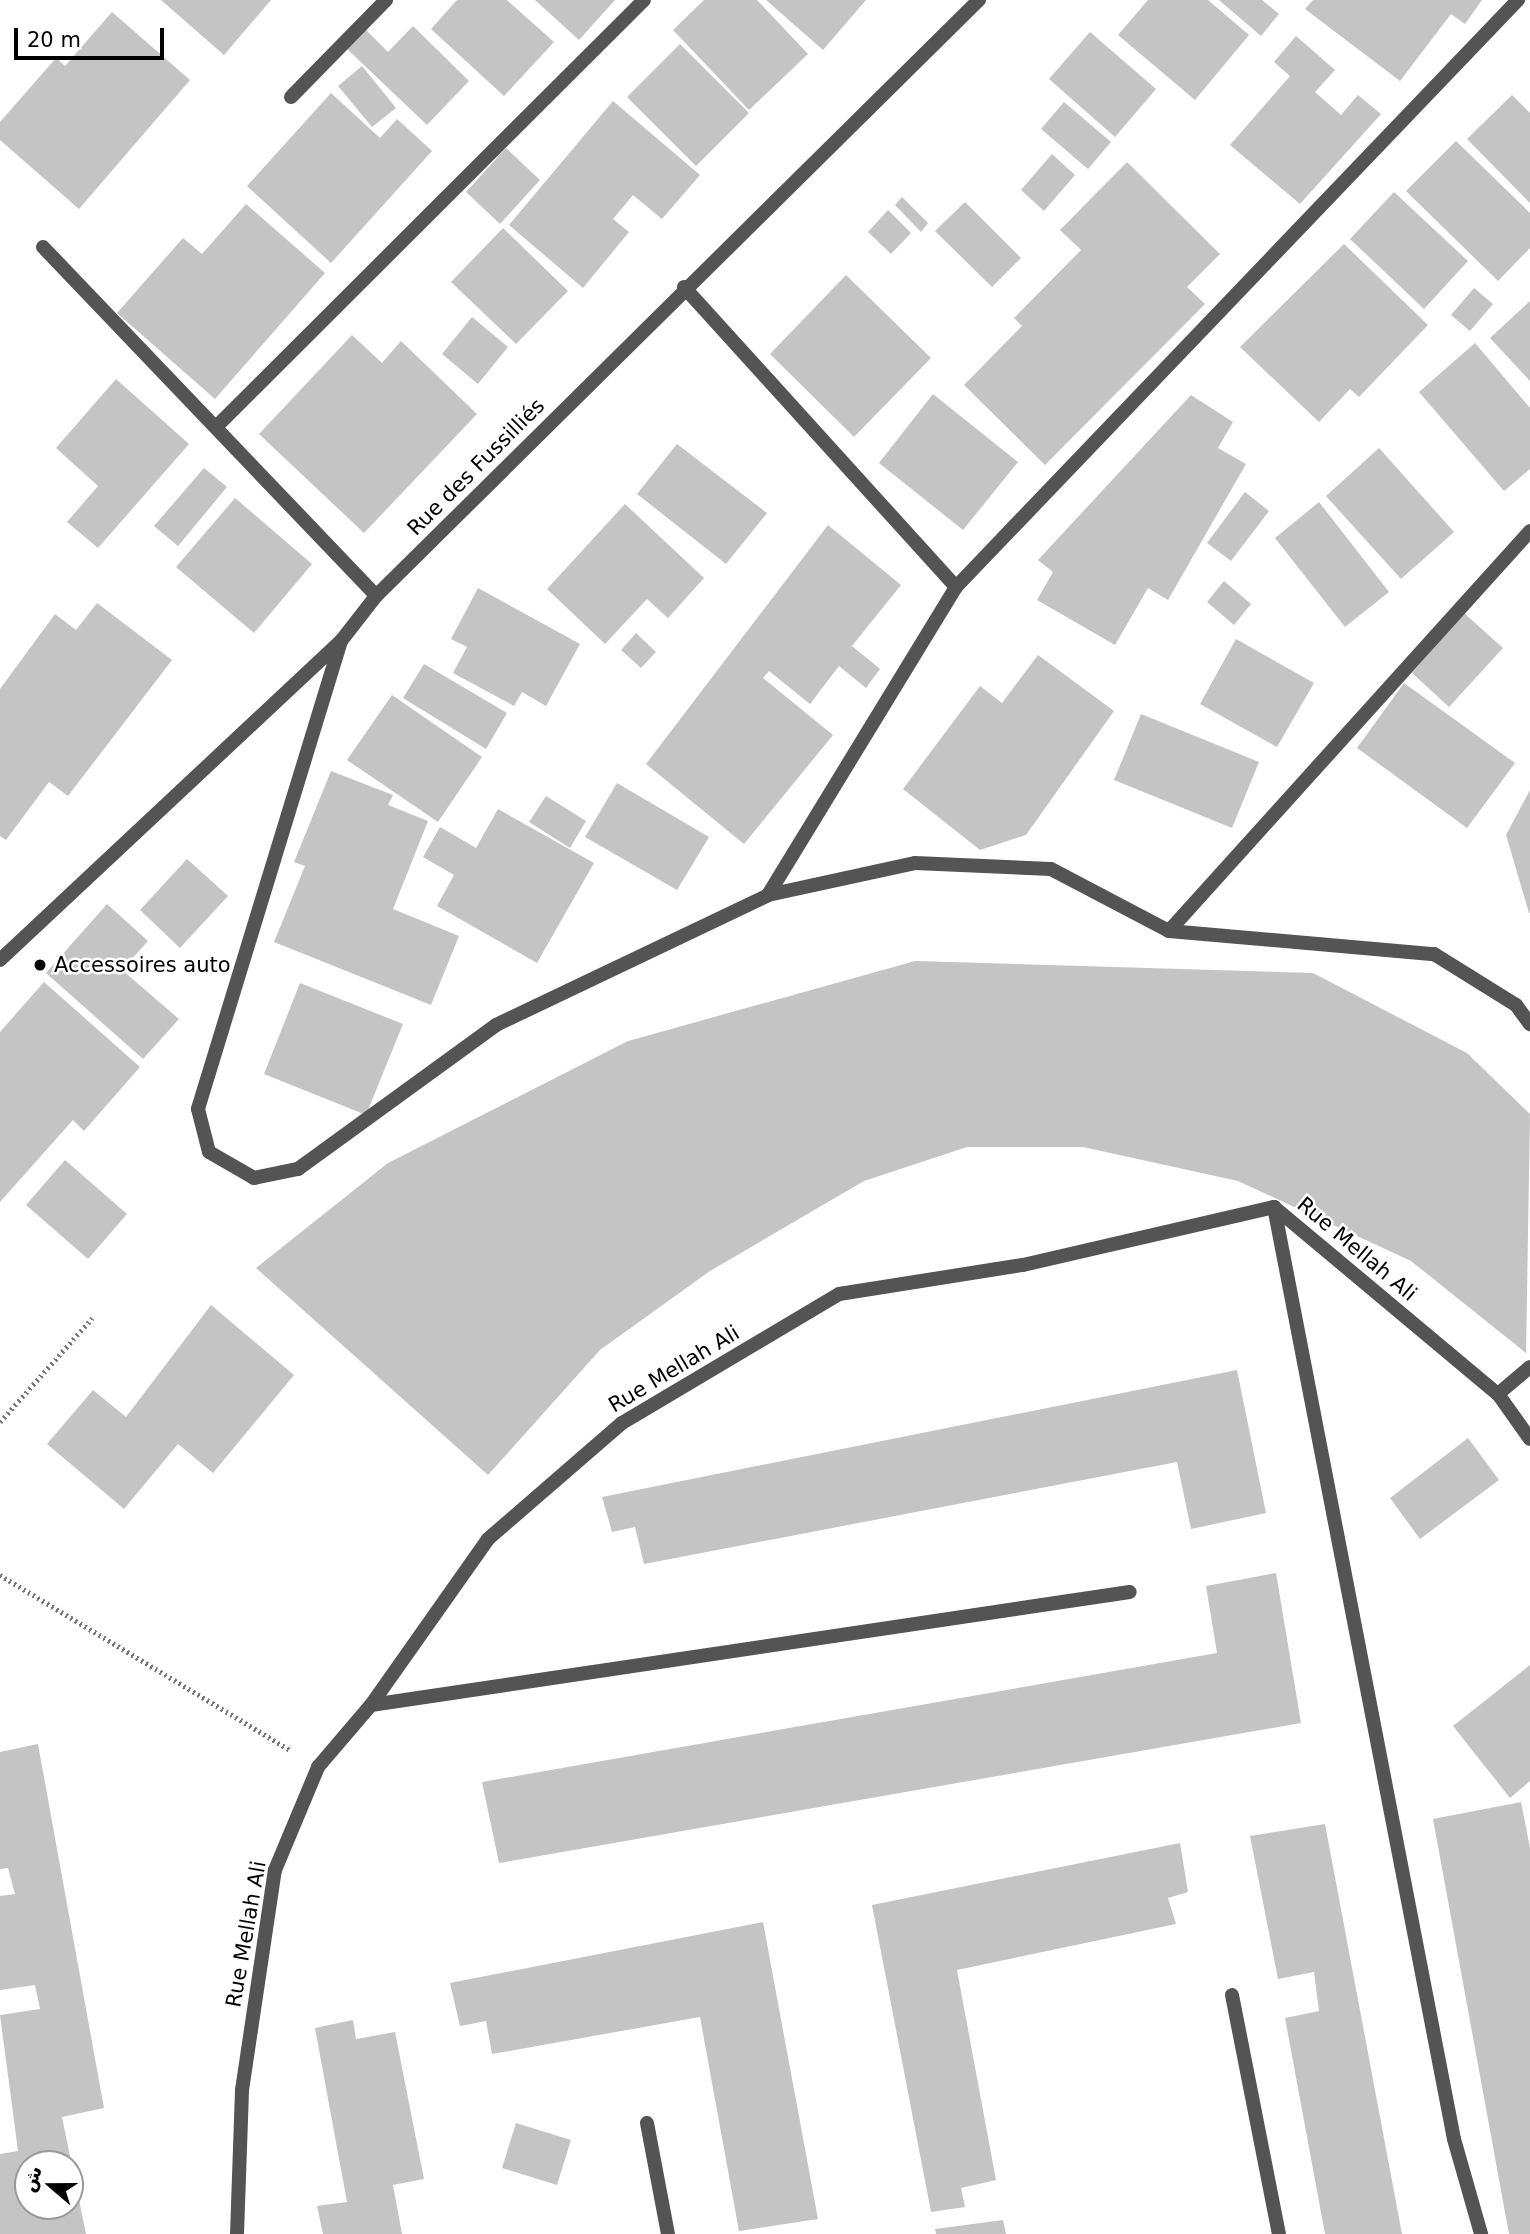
<!DOCTYPE html>
<meta charset="utf-8">
<style>
body{margin:0}
#map{position:relative;width:1530px;height:2234px;overflow:hidden;background:#fff;font-family:"DejaVu Sans",Vazirmatn,sans-serif}
div>[style]{position:absolute}
[style*='--x']{left:calc(var(--x)*1px);top:calc(var(--y)*1px);width:calc(var(--w)*1px);rotate:calc(var(--a)*1deg)}
.building>*{inset:0;background:#c4c4c4}
.path>*{height:4.5px;margin-top:-2.25px;transform-origin:0;background:repeating-linear-gradient(90deg,#767676 0 2px,transparent 0 5.5px)}
.service>*{height:14px;margin:-7px;padding:0 7px;transform-origin:7px;border-radius:7px;background:#545454}
.minor>*{height:14px;margin:-7px;padding:0 7px;transform-origin:7px;border-radius:7px;background:#545454}
.dots>*{width:19px;height:19px;translate:-50% -50%;box-sizing:border-box;border:4px solid #fff;border-radius:50%}
span{translate:-50% -50%;white-space:nowrap;text-align:center;line-height:1.15;-webkit-text-stroke:5px #fff;paint-order:stroke}
.street-label{font-size:21px;color:#000}
.poi-label{font-size:21px;color:#000}
.left{translate:0 -50%;text-align:left}
.north{position:absolute;left:14px;top:2150px;width:70px;height:70px;box-sizing:border-box;background:#fff;border:2px solid #999;border-radius:50%;rotate:290deg;font-size:19px;font-weight:700;line-height:28px;text-align:center;color:#000}
.north::after{content:'';display:block;margin:auto;width:24px;height:32px;background:#000;clip-path:polygon(50% 0,100% 100%,50% 72%,0 100%)}
.scale{position:absolute;left:14px;top:28px;width:150px;height:32px;box-sizing:border-box;border:4px solid #000;border-top:0;padding-left:9px;font-size:21px;line-height:24px;white-space:nowrap;color:#000;-webkit-text-stroke:5px #fff;paint-order:stroke}
</style>
<div id="map">
<div class="building">
<i style="clip-path:polygon(161px 0,271px 0,224px 55px)"></i>
<i style="clip-path:polygon(457px 0,507px 0,554px 42px,504px 96px,431px 29px)"></i>
<i style="clip-path:polygon(535px 0,615px 0,579px 40px)"></i>
<i style="clip-path:polygon(704px 0,757px 0,808px 54px,749px 110px,673px 30px)"></i>
<i style="clip-path:polygon(766px 0,866px 0,823px 50px)"></i>
<i style="clip-path:polygon(1148px 0,1208px 0,1249px 35px,1195px 100px,1118px 35px)"></i>
<i style="clip-path:polygon(1219px 0,1262px 0,1279px 14px,1261px 36px)"></i>
<i style="clip-path:polygon(1313px 0,1482px 0,1465px 24px,1451px 14px,1400px 81px,1305px 9px)"></i>
<i style="clip-path:polygon(112px 12px,190px 80px,79px 209px,0 140px,0 122px,56px 58px,65px 66px)"></i>
<i style="clip-path:polygon(413px 26px,469px 81px,427px 125px,344px 46px,363px 27px,388px 52px)"></i>
<i style="clip-path:polygon(1090px 32px,1156px 89px,1115px 137px,1049px 79px)"></i>
<i style="clip-path:polygon(1296px 36px,1335px 70px,1315px 92px,1341px 115px,1358px 95px,1381px 114px,1300px 204px,1230px 145px,1290px 76px,1274px 62px)"></i>
<i style="clip-path:polygon(680px 44px,749px 113px,696px 166px,627px 97px)"></i>
<i style="clip-path:polygon(362px 66px,396px 108px,372px 127px,338px 86px)"></i>
<i style="clip-path:polygon(331px 93px,380px 138px,397px 119px,432px 151px,331px 263px,247px 186px)"></i>
<i style="clip-path:polygon(1512px 95px,1530px 113px,1530px 203px,1467px 139px)"></i>
<i style="clip-path:polygon(613px 101px,700px 175px,662px 219px,633px 195px,613px 219px,629px 232px,583px 288px,509px 225px)"></i>
<i style="clip-path:polygon(1064px 102px,1111px 142px,1088px 169px,1041px 129px)"></i>
<i style="clip-path:polygon(1456px 141px,1530px 213px,1530px 248px,1498px 281px,1406px 191px)"></i>
<i style="clip-path:polygon(506px 148px,540px 180px,500px 224px,466px 192px)"></i>
<i style="clip-path:polygon(1052px 154px,1075px 175px,1044px 211px,1021px 190px)"></i>
<i style="clip-path:polygon(1127px 162px,1220px 254px,1187px 287px,1205px 304px,1045px 465px,964px 385px,1022px 326px,1014px 318px,1081px 250px,1060px 230px)"></i>
<i style="clip-path:polygon(1394px 192px,1468px 261px,1424px 309px,1350px 239px)"></i>
<i style="clip-path:polygon(902px 197px,928px 223px,921px 232px,895px 205px)"></i>
<i style="clip-path:polygon(965px 202px,1021px 258px,992px 287px,935px 231px)"></i>
<i style="clip-path:polygon(246px 204px,325px 273px,215px 399px,117px 313px,183px 238px,202px 254px)"></i>
<i style="clip-path:polygon(888px 210px,911px 233px,891px 254px,868px 232px)"></i>
<i style="clip-path:polygon(503px 228px,568px 291px,516px 344px,451px 282px)"></i>
<i style="clip-path:polygon(1344px 244px,1428px 325px,1359px 397px,1350px 389px,1319px 422px,1240px 347px)"></i>
<i style="clip-path:polygon(846px 275px,931px 358px,854px 437px,770px 354px)"></i>
<i style="clip-path:polygon(1474px 288px,1493px 304px,1470px 331px,1451px 315px)"></i>
<i style="clip-path:polygon(1530px 301px,1530px 381px,1490px 338px)"></i>
<i style="clip-path:polygon(472px 317px,508px 347px,478px 384px,442px 354px)"></i>
<i style="clip-path:polygon(352px 335px,382px 363px,401px 341px,477px 414px,364px 533px,259px 434px)"></i>
<i style="clip-path:polygon(1475px 343px,1530px 408px,1530px 469px,1504px 491px,1419px 392px)"></i>
<i style="clip-path:polygon(116px 379px,189px 444px,98px 548px,67px 522px,98px 486px,56px 448px)"></i>
<i style="clip-path:polygon(933px 394px,1018px 462px,963px 530px,879px 463px)"></i>
<i style="clip-path:polygon(1191px 395px,1233px 422px,1218px 448px,1246px 464px,1168px 600px,1148px 588px,1115px 645px,1037px 600px,1053px 572px,1038px 560px)"></i>
<i style="clip-path:polygon(677px 444px,767px 513px,726px 564px,637px 494px)"></i>
<i style="clip-path:polygon(1379px 448px,1454px 532px,1401px 579px,1326px 496px)"></i>
<i style="clip-path:polygon(204px 468px,227px 487px,178px 546px,154px 526px)"></i>
<i style="clip-path:polygon(1245px 492px,1269px 511px,1231px 561px,1207px 543px)"></i>
<i style="clip-path:polygon(235px 498px,312px 564px,254px 633px,176px 567px)"></i>
<i style="clip-path:polygon(1319px 502px,1389px 592px,1345px 627px,1275px 538px)"></i>
<i style="clip-path:polygon(625px 504px,704px 578px,668px 618px,647px 599px,605px 644px,547px 589px)"></i>
<i style="clip-path:polygon(828px 525px,901px 585px,852px 646px,880px 669px,866px 688px,839px 666px,810px 704px,769px 671px,763px 678px,833px 735px,744px 844px,646px 764px)"></i>
<i style="clip-path:polygon(1224px 581px,1251px 604px,1234px 625px,1207px 602px)"></i>
<i style="clip-path:polygon(478px 588px,580px 644px,546px 706px,522px 692px,514px 706px,453px 673px,467px 647px,451px 639px)"></i>
<i style="clip-path:polygon(97px 603px,172px 660px,68px 796px,49px 782px,6px 840px,0 836px,0 689px,55px 614px,76px 630px)"></i>
<i style="clip-path:polygon(1464px 613px,1503px 648px,1449px 707px,1412px 673px)"></i>
<i style="clip-path:polygon(636px 633px,656px 652px,641px 668px,621px 650px)"></i>
<i style="clip-path:polygon(1236px 639px,1314px 683px,1277px 747px,1200px 704px)"></i>
<i style="clip-path:polygon(1038px 655px,1114px 711px,1026px 835px,980px 850px,903px 789px,980px 686px,1002px 703px)"></i>
<i style="clip-path:polygon(424px 664px,507px 713px,486px 749px,403px 698px)"></i>
<i style="clip-path:polygon(1404px 683px,1515px 763px,1467px 828px,1357px 748px)"></i>
<i style="clip-path:polygon(392px 695px,482px 757px,438px 822px,347px 760px)"></i>
<i style="clip-path:polygon(1141px 714px,1259px 762px,1232px 828px,1114px 780px)"></i>
<i style="clip-path:polygon(331px 771px,393px 795px,388px 805px,428px 821px,393px 909px,459px 936px,431px 1005px,274px 942px,305px 866px,294px 862px)"></i>
<i style="clip-path:polygon(617px 783px,709px 837px,677px 890px,585px 837px)"></i>
<i style="clip-path:polygon(1530px 790px,1530px 913px,1529px 913px,1506px 835px)"></i>
<i style="clip-path:polygon(546px 796px,586px 821px,570px 848px,529px 822px)"></i>
<i style="clip-path:polygon(498px 809px,594px 863px,537px 963px,437px 906px,454px 875px,423px 857px,440px 827px,476px 848px)"></i>
<i style="clip-path:polygon(187px 859px,228px 896px,180px 948px,140px 910px)"></i>
<i style="clip-path:polygon(107px 904px,148px 941px,122px 970px,179px 1019px,143px 1059px,46px 973px)"></i>
<i style="clip-path:polygon(915px 961px,1313px 973px,1467px 1053px,1530px 1114px,1526px 1353px,1411px 1261px,1238px 1181px,1083px 1147px,967px 1147px,864px 1181px,710px 1271px,600px 1350px,488px 1475px,256px 1268px,388px 1163px,628px 1041px)"></i>
<i style="clip-path:polygon(44px 982px,140px 1067px,84px 1131px,73px 1120px,0 1202px,0 1032px)"></i>
<i style="clip-path:polygon(300px 983px,403px 1024px,366px 1115px,264px 1074px)"></i>
<i style="clip-path:polygon(65px 1160px,127px 1214px,88px 1259px,26px 1205px)"></i>
<i style="clip-path:polygon(211px 1305px,294px 1375px,213px 1473px,178px 1444px,124px 1509px,47px 1444px,93px 1390px,126px 1417px)"></i>
<i style="clip-path:polygon(1237px 1370px,1266px 1513px,1191px 1529px,1177px 1462px,644px 1564px,635px 1527px,612px 1532px,602px 1497px)"></i>
<i style="clip-path:polygon(1468px 1438px,1499px 1480px,1420px 1539px,1390px 1498px)"></i>
<i style="clip-path:polygon(1276px 1573px,1301px 1723px,499px 1863px,482px 1782px,1217px 1653px,1206px 1586px)"></i>
<i style="clip-path:polygon(1530px 1665px,1530px 1781px,1510px 1798px,1453px 1726px)"></i>
<i style="clip-path:polygon(evenodd,38px 1744px,104px 2108px,62px 2117px,86px 2234px,0 2234px,0 2154px,18px 2151px,0 2015px,40px 2009px,35px 1985px,0 1990px,0 1896px,15px 1894px,8px 1868px,0 1869px,0 1752px,38px 1744px,28px 2164px,70px 2164px,70px 2206px,28px 2206px,28px 2164px)"></i>
<i style="clip-path:polygon(1521px 1802px,1530px 1848px,1530px 2234px,1509px 2234px,1433px 1819px)"></i>
<i style="clip-path:polygon(1325px 1824px,1402px 2234px,1325px 2234px,1285px 2018px,1319px 2011px,1314px 1972px,1278px 1979px,1250px 1836px)"></i>
<i style="clip-path:polygon(1180px 1843px,1188px 1892px,1168px 1898px,1176px 1924px,957px 1970px,996px 2180px,961px 2188px,965px 2207px,931px 2212px,872px 1905px)"></i>
<i style="clip-path:polygon(763px 1922px,818px 2219px,739px 2231px,700px 2017px,492px 2054px,486px 2021px,460px 2026px,450px 1983px)"></i>
<i style="clip-path:polygon(353px 2020px,356px 2039px,395px 2032px,424px 2179px,393px 2185px,402px 2234px,323px 2234px,317px 2206px,347px 2202px,315px 2028px)"></i>
<i style="clip-path:polygon(516px 2123px,571px 2140px,557px 2185px,502px 2168px)"></i>
<i style="clip-path:polygon(1003px 2220px,1006px 2234px,936px 2234px,935px 2229px)"></i>
</div>
<div class="path">
<i style="--x:0;--y:1422;--w:139;--a:-48.5"></i>
<i style="--x:0;--y:1575;--w:339;--a:31.1"></i>
</div>
<div class="service">
<i style="--x:371;--y:1705;--w:767;--a:-8.47"></i>
<i style="--x:1232;--y:1995;--w:244;--a:78.9"></i>
<i style="--x:647;--y:2123;--w:113;--a:79.3"></i>
</div>
<div class="minor">
<i style="--x:291;--y:97;--w:136;--a:-45.6"></i>
<i style="--x:43;--y:247;--w:482;--a:46.3"></i>
<i style="--x:684;--y:287;--w:405;--a:47.8"></i>
<i style="--x:217;--y:426;--w:603;--a:-44.93"></i>
<i style="--x:341;--y:641;--w:489;--a:107"></i>
<i style="--x:198;--y:1109;--w:44;--a:75.7"></i>
<i style="--x:209;--y:1152;--w:52;--a:30"></i>
<i style="--x:254;--y:1178;--w:45;--a:-11.6"></i>
<i style="--x:298;--y:1169;--w:245;--a:-36"></i>
<i style="--x:496;--y:1025;--w:301;--a:-25.5"></i>
<i style="--x:768;--y:895;--w:150;--a:-12.3"></i>
<i style="--x:915;--y:863;--w:136;--a:2.5"></i>
<i style="--x:1051;--y:869;--w:133;--a:27.7"></i>
<i style="--x:1169;--y:931;--w:266;--a:5"></i>
<i style="--x:1434;--y:954;--w:97;--a:31.9"></i>
<i style="--x:1516;--y:1005;--w:24;--a:54"></i>
<i style="--x:768;--y:895;--w:361;--a:-58.6"></i>
<i style="--x:956;--y:587;--w:813;--a:-46.25"></i>
<i style="--x:1169;--y:931;--w:539;--a:-47.93"></i>
<i style="--x:0;--y:960;--w:467;--a:-43.1"></i>
<i style="--x:341;--y:641;--w:57;--a:-52.1"></i>
<i style="--x:376;--y:596;--w:848;--a:-44.67"></i>
<i style="--x:1274;--y:1207;--w:949;--a:79.07"></i>
<i style="--x:1454;--y:2139;--w:99;--a:74.1"></i>
<i style="--x:1498;--y:1394;--w:42;--a:-40.2"></i>
<i style="--x:237;--y:2234;--w:144;--a:-88"></i>
<i style="--x:242;--y:2090;--w:222;--a:-81.5"></i>
<i style="--x:275;--y:1870;--w:112;--a:-67.3"></i>
<i style="--x:318;--y:1767;--w:82;--a:-49.5"></i>
<i style="--x:371;--y:1705;--w:203;--a:-54.8"></i>
<i style="--x:488;--y:1539;--w:177;--a:-40.9"></i>
<i style="--x:622;--y:1423;--w:252;--a:-30.7"></i>
<i style="--x:839;--y:1294;--w:186;--a:-9"></i>
<i style="--x:1023;--y:1265;--w:258;--a:-13"></i>
<i style="--x:1274;--y:1207;--w:292;--a:39.9"></i>
<i style="--x:1498;--y:1394;--w:55;--a:54.6"></i>
</div>
<div class="dots">
<i style="left:40px;top:965px;background:#000"></i>
</div>
<div class="street-label">
<span style="left:476px;top:467px;rotate:-45deg">Rue des Fussilliés</span>
<span style="left:1357px;top:1249px;rotate:40deg">Rue Mellah Ali</span>
<span style="left:674px;top:1369px;rotate:-31deg">Rue Mellah Ali</span>
<span style="left:246px;top:1934px;rotate:-80deg">Rue Mellah Ali</span>
</div>
<div class="poi-label">
<span class="left" style="left:54px;top:965px">Accessoires auto</span>
</div>
<div class="north">ش</div>
<div class="scale">20 m</div>
</div>
